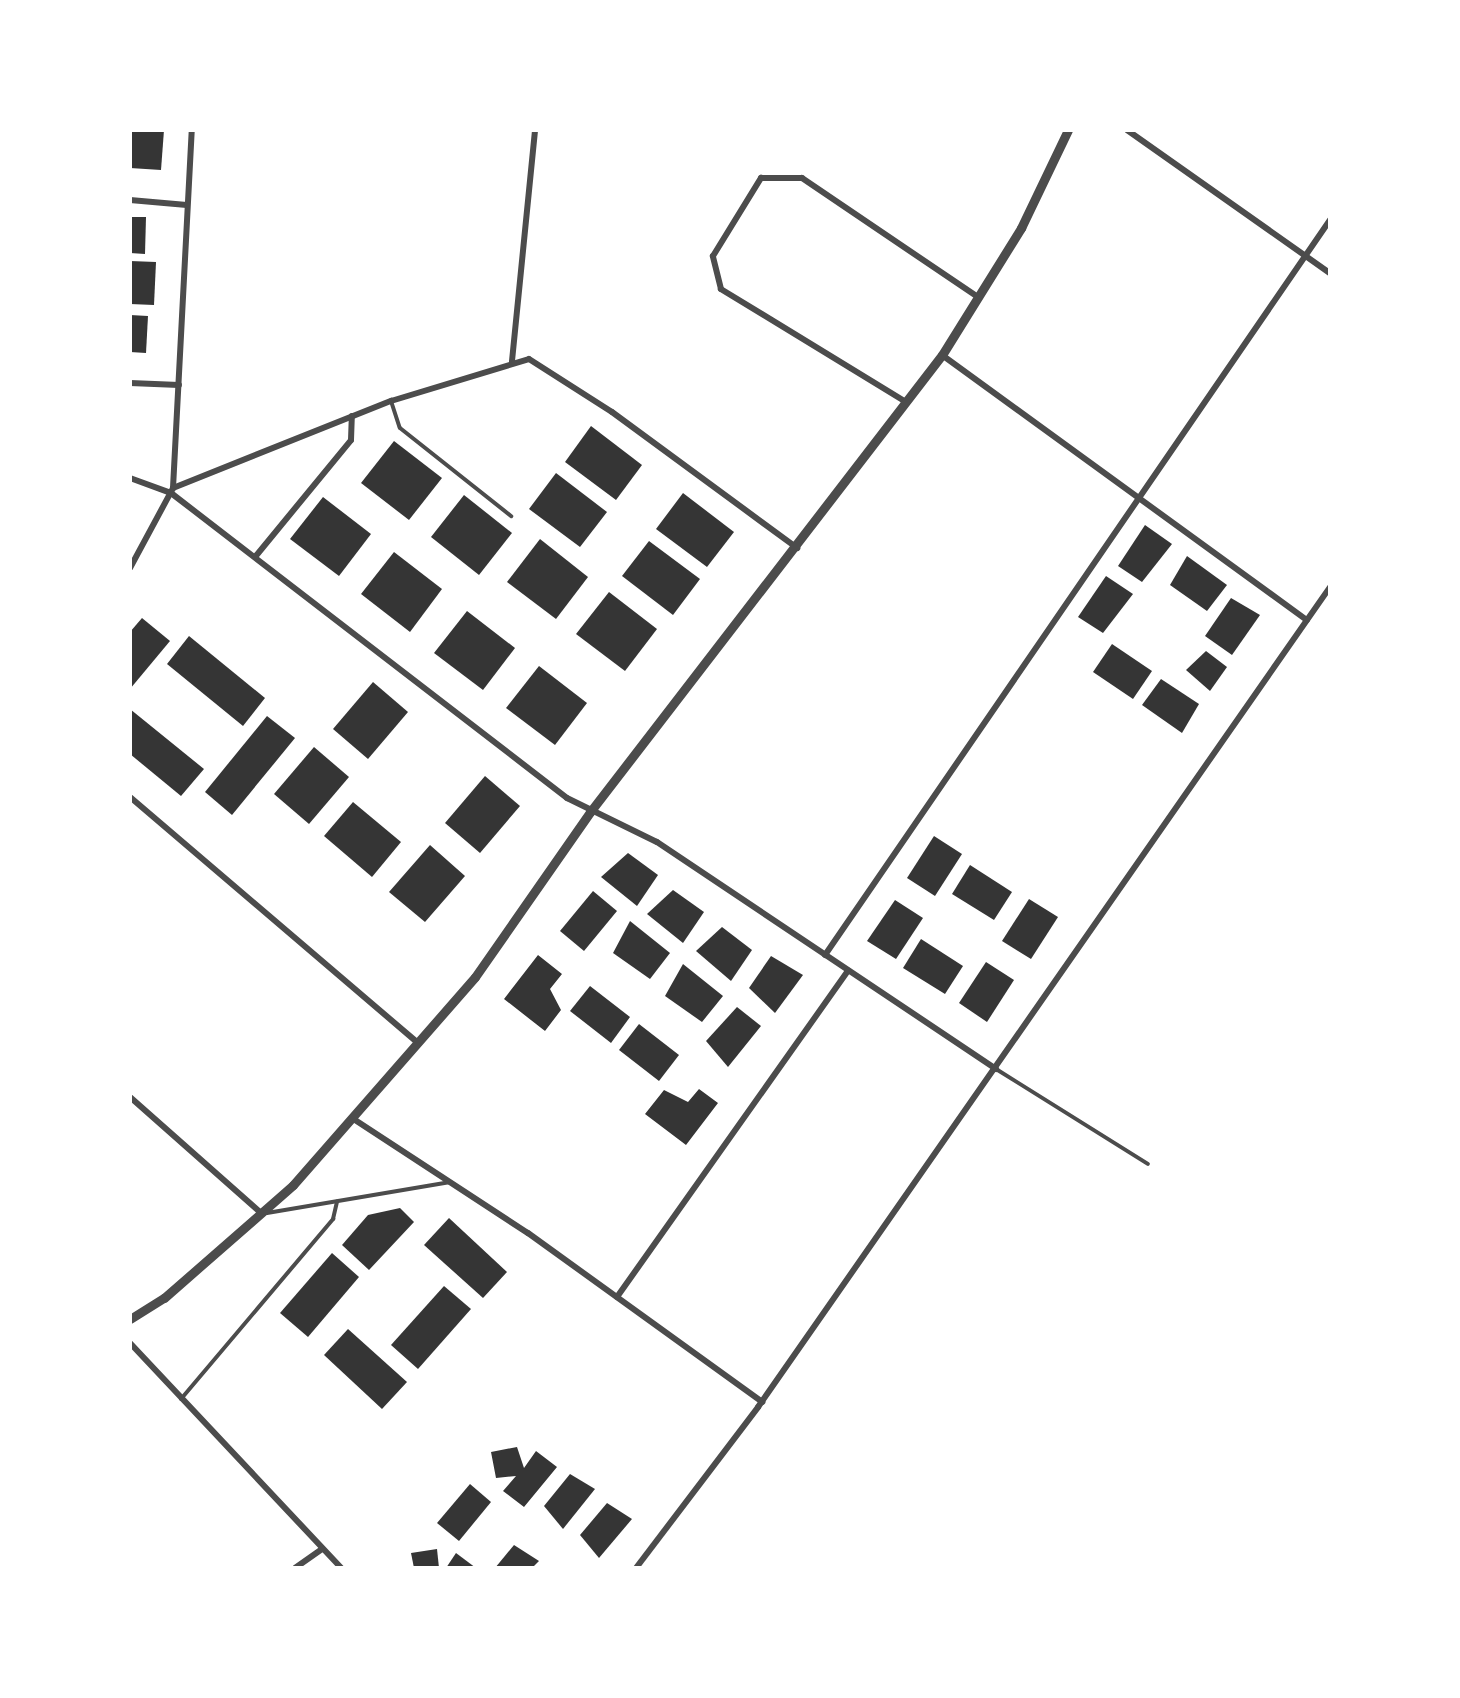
<!DOCTYPE html>
<style>
body{margin:0}
#map{position:relative;width:1460px;height:1698px;overflow:hidden;background:#fff;font-family:Lora,serif}
div>[style]{position:absolute}
[style*='--x']{left:calc(var(--x)*1px);top:calc(var(--y)*1px);width:calc(var(--w)*1px);rotate:calc(var(--a)*1deg)}
.building>*{inset:0;background:#353535}
.service>*{height:4px;margin:-2px;padding:0 2px;transform-origin:2px;border-radius:2px;background:#4c4c4c}
.minor>*{height:6px;margin:-3px;padding:0 3px;transform-origin:3px;border-radius:3px;background:#4c4c4c}
.tertiary>*{height:9px;margin:-4.5px;padding:0 4.5px;transform-origin:4.5px;border-radius:4.5px;background:#4c4c4c}
span{translate:-50% -50%;white-space:nowrap;text-align:center;line-height:1.15;-webkit-text-stroke:8px #fff;paint-order:stroke}
.frame{position:absolute;inset:0;border:132px solid #fff;pointer-events:none}
</style>
<div id="map">
<div class="building">
<i style="clip-path:polygon(130px 130px,164px 130px,161px 170px,130px 168px)"></i>
<i style="clip-path:polygon(130px 217px,146px 217px,145px 254px,130px 253px)"></i>
<i style="clip-path:polygon(130px 261px,156px 262px,154px 305px,130px 304px)"></i>
<i style="clip-path:polygon(130px 315px,148px 316px,146px 353px,130px 352px)"></i>
<i style="clip-path:polygon(591px 426px,642px 465px,616px 500px,565px 462px)"></i>
<i style="clip-path:polygon(394px 441px,442px 478px,409px 520px,361px 483px)"></i>
<i style="clip-path:polygon(556px 473px,607px 512px,580px 547px,529px 509px)"></i>
<i style="clip-path:polygon(683px 493px,734px 532px,707px 567px,656px 529px)"></i>
<i style="clip-path:polygon(464px 495px,512px 533px,479px 575px,431px 537px)"></i>
<i style="clip-path:polygon(323px 497px,371px 534px,339px 576px,290px 539px)"></i>
<i style="clip-path:polygon(1145px 525px,1172px 544px,1142px 582px,1118px 566px)"></i>
<i style="clip-path:polygon(540px 539px,588px 577px,556px 619px,507px 582px)"></i>
<i style="clip-path:polygon(649px 541px,700px 579px,673px 615px,622px 576px)"></i>
<i style="clip-path:polygon(394px 552px,442px 589px,410px 632px,361px 594px)"></i>
<i style="clip-path:polygon(1187px 556px,1227px 585px,1207px 611px,1170px 585px)"></i>
<i style="clip-path:polygon(1106px 576px,1133px 594px,1103px 633px,1078px 617px)"></i>
<i style="clip-path:polygon(609px 592px,657px 629px,625px 671px,576px 634px)"></i>
<i style="clip-path:polygon(1231px 598px,1260px 615px,1232px 655px,1205px 636px)"></i>
<i style="clip-path:polygon(467px 611px,515px 648px,483px 690px,434px 653px)"></i>
<i style="clip-path:polygon(142px 618px,170px 641px,130px 689px,130px 632px)"></i>
<i style="clip-path:polygon(189px 636px,265px 698px,243px 726px,167px 664px)"></i>
<i style="clip-path:polygon(1112px 644px,1152px 671px,1133px 699px,1093px 672px)"></i>
<i style="clip-path:polygon(1206px 651px,1227px 667px,1210px 691px,1186px 670px)"></i>
<i style="clip-path:polygon(539px 666px,587px 703px,555px 745px,506px 708px)"></i>
<i style="clip-path:polygon(1161px 679px,1199px 704px,1182px 733px,1142px 705px)"></i>
<i style="clip-path:polygon(373px 682px,408px 712px,368px 759px,333px 729px)"></i>
<i style="clip-path:polygon(130px 709px,204px 769px,181px 796px,130px 754px)"></i>
<i style="clip-path:polygon(267px 716px,295px 738px,232px 815px,205px 792px)"></i>
<i style="clip-path:polygon(314px 747px,349px 777px,309px 824px,274px 794px)"></i>
<i style="clip-path:polygon(485px 776px,520px 806px,480px 853px,445px 823px)"></i>
<i style="clip-path:polygon(353px 802px,401px 842px,372px 877px,324px 836px)"></i>
<i style="clip-path:polygon(934px 836px,962px 854px,935px 896px,907px 878px)"></i>
<i style="clip-path:polygon(430px 845px,465px 876px,425px 922px,389px 892px)"></i>
<i style="clip-path:polygon(628px 853px,658px 875px,637px 906px,601px 877px)"></i>
<i style="clip-path:polygon(970px 865px,1012px 892px,994px 920px,952px 894px)"></i>
<i style="clip-path:polygon(673px 890px,704px 912px,683px 943px,647px 914px)"></i>
<i style="clip-path:polygon(593px 891px,617px 911px,584px 951px,560px 931px)"></i>
<i style="clip-path:polygon(1029px 899px,1058px 917px,1031px 959px,1002px 941px)"></i>
<i style="clip-path:polygon(895px 900px,923px 918px,896px 959px,867px 941px)"></i>
<i style="clip-path:polygon(630px 921px,670px 953px,650px 979px,613px 953px)"></i>
<i style="clip-path:polygon(722px 927px,752px 950px,731px 981px,696px 951px)"></i>
<i style="clip-path:polygon(921px 939px,963px 966px,945px 994px,903px 968px)"></i>
<i style="clip-path:polygon(538px 955px,562px 974px,550px 989px,561px 1010px,545px 1031px,504px 999px)"></i>
<i style="clip-path:polygon(771px 956px,803px 975px,775px 1013px,749px 988px)"></i>
<i style="clip-path:polygon(986px 962px,1014px 980px,987px 1022px,959px 1003px)"></i>
<i style="clip-path:polygon(683px 964px,723px 996px,702px 1022px,665px 996px)"></i>
<i style="clip-path:polygon(590px 986px,630px 1017px,611px 1043px,570px 1011px)"></i>
<i style="clip-path:polygon(737px 1007px,761px 1026px,728px 1067px,706px 1041px)"></i>
<i style="clip-path:polygon(639px 1024px,679px 1055px,659px 1081px,619px 1050px)"></i>
<i style="clip-path:polygon(699px 1089px,718px 1103px,686px 1145px,645px 1114px,664px 1090px,688px 1102px)"></i>
<i style="clip-path:polygon(400px 1208px,414px 1222px,369px 1270px,342px 1245px,368px 1215px)"></i>
<i style="clip-path:polygon(449px 1218px,507px 1272px,483px 1298px,424px 1245px)"></i>
<i style="clip-path:polygon(332px 1253px,359px 1277px,308px 1337px,280px 1313px)"></i>
<i style="clip-path:polygon(444px 1286px,471px 1309px,418px 1369px,391px 1345px)"></i>
<i style="clip-path:polygon(348px 1329px,407px 1382px,382px 1409px,324px 1355px)"></i>
<i style="clip-path:polygon(517px 1447px,524px 1468px,536px 1451px,557px 1467px,524px 1507px,503px 1491px,516px 1476px,496px 1478px,491px 1452px)"></i>
<i style="clip-path:polygon(570px 1474px,595px 1489px,563px 1529px,544px 1506px)"></i>
<i style="clip-path:polygon(470px 1484px,491px 1502px,459px 1541px,437px 1523px)"></i>
<i style="clip-path:polygon(607px 1503px,632px 1519px,599px 1558px,580px 1535px)"></i>
<i style="clip-path:polygon(514px 1545px,539px 1561px,532px 1568px,495px 1568px)"></i>
<i style="clip-path:polygon(437px 1549px,439px 1568px,414px 1568px,411px 1553px)"></i>
<i style="clip-path:polygon(456px 1553px,476px 1568px,446px 1568px)"></i>
</div>
<div class="service">
<i style="--x:391;--y:401;--w:28;--a:72"></i>
<i style="--x:400;--y:428;--w:142;--a:38.4"></i>
<i style="--x:996;--y:1069;--w:179;--a:32"></i>
<i style="--x:267;--y:1213;--w:186;--a:-9.6"></i>
<i style="--x:181;--y:1399;--w:236;--a:-49.8"></i>
<i style="--x:333;--y:1219;--w:18;--a:-77"></i>
</div>
<div class="minor">
<i style="--x:1127;--y:130;--w:248;--a:35.2"></i>
<i style="--x:130;--y:200;--w:57;--a:5"></i>
<i style="--x:942;--y:355;--w:451;--a:36"></i>
<i style="--x:512;--y:361;--w:232;--a:-84.3"></i>
<i style="--x:130;--y:383;--w:49;--a:2.3"></i>
<i style="--x:906;--y:402;--w:217;--a:-148.6"></i>
<i style="--x:721;--y:289;--w:34;--a:-104"></i>
<i style="--x:713;--y:256;--w:92;--a:-58.4"></i>
<i style="--x:761;--y:178;--w:41;--a:0"></i>
<i style="--x:802;--y:178;--w:212;--a:34.1"></i>
<i style="--x:130;--y:478;--w:44;--a:20.1"></i>
<i style="--x:171;--y:493;--w:500;--a:37.6"></i>
<i style="--x:567;--y:798;--w:100;--a:26.1"></i>
<i style="--x:657;--y:842;--w:408;--a:33.8"></i>
<i style="--x:173;--y:488;--w:235;--a:-21.8"></i>
<i style="--x:391;--y:401;--w:144;--a:-16.9"></i>
<i style="--x:529;--y:359;--w:98;--a:32.6"></i>
<i style="--x:612;--y:412;--w:230;--a:36.3"></i>
<i style="--x:255;--y:557;--w:151;--a:-50.6"></i>
<i style="--x:351;--y:440;--w:24;--a:-88"></i>
<i style="--x:130;--y:568;--w:91;--a:-61.7"></i>
<i style="--x:173;--y:488;--w:359;--a:-87"></i>
<i style="--x:130;--y:797;--w:379;--a:40.5"></i>
<i style="--x:825;--y:955;--w:892;--a:-55.51"></i>
<i style="--x:130;--y:1097;--w:175;--a:41.5"></i>
<i style="--x:352;--y:1118;--w:210;--a:33.2"></i>
<i style="--x:528;--y:1233;--w:289;--a:35.8"></i>
<i style="--x:617;--y:1297;--w:400;--a:-54.7"></i>
<i style="--x:130;--y:1343;--w:308;--a:46.8"></i>
<i style="--x:295;--y:1568;--w:33;--a:-35"></i>
<i style="--x:636;--y:1568;--w:202;--a:-52.8"></i>
<i style="--x:758;--y:1407;--w:1000;--a:-55.1"></i>
</div>
<div class="tertiary">
<i style="--x:130;--y:1319;--w:40;--a:-32"></i>
<i style="--x:164;--y:1298;--w:171;--a:-41.2"></i>
<i style="--x:293;--y:1185;--w:276;--a:-48.8"></i>
<i style="--x:475;--y:977;--w:201;--a:-55.1"></i>
<i style="--x:590;--y:812;--w:577;--a:-52.4"></i>
<i style="--x:942;--y:355;--w:150;--a:-58.1"></i>
<i style="--x:1021;--y:228;--w:109;--a:-64.4"></i>
</div>
<div class="frame"></div>
</div>
